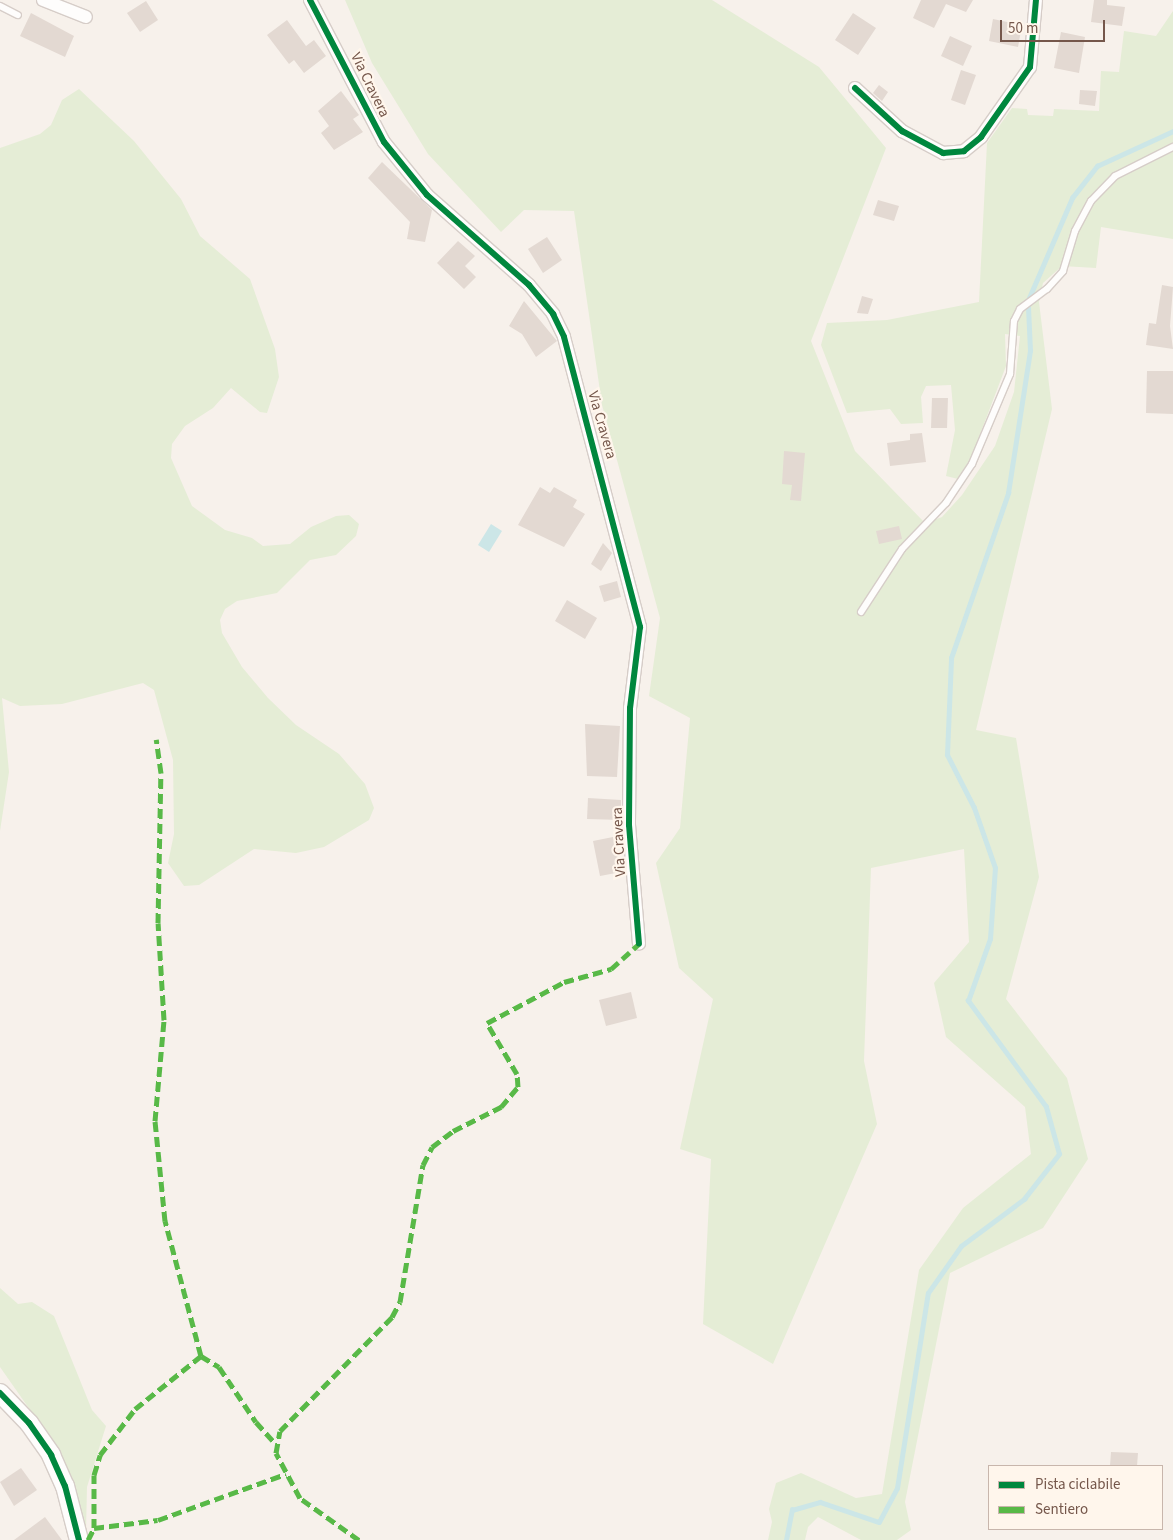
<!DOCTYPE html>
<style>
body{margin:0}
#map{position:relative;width:1173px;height:1540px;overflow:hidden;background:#f7f1eb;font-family:"Source Sans 3",sans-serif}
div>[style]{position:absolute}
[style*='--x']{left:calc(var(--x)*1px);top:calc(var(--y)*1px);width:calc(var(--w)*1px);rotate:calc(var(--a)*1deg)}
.green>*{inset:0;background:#e5edd6}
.water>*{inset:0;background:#cce6e7}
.stream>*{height:4.5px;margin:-2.25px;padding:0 2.25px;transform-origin:2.25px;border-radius:2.25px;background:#cce6e7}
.building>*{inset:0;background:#e3d9d2}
.roads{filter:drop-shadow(1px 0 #d6cdc8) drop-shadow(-1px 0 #d6cdc8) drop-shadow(0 1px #d6cdc8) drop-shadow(0 -1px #d6cdc8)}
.lane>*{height:6px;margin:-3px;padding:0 3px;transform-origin:3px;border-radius:3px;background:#fefdfc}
.street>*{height:12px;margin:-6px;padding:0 6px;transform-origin:6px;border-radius:6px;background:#fefdfc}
.secondary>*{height:18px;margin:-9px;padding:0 9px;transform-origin:9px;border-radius:9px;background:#fefdfc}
.quiet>*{height:5px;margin-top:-2.5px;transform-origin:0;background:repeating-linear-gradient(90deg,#58b947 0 10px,transparent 0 15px)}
.cycleway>*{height:6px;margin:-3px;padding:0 3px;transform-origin:3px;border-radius:3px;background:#00873e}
span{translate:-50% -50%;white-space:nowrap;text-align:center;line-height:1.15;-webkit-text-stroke:4.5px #fff6ec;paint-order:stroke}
.street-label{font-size:15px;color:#75574b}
.legend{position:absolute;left:988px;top:1465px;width:175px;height:65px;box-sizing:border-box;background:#fff6ec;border:1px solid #c8b6ac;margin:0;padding:6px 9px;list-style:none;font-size:15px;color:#75574b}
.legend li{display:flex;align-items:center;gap:10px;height:25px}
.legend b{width:25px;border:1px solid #c8b6ac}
.scale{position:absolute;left:1000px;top:20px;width:105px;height:22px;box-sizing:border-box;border:2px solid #75574b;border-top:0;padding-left:6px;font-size:15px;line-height:18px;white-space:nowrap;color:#75574b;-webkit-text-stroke:4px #fff6ec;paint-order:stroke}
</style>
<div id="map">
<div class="green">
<i style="clip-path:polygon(345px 0,712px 0,819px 67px,886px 148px,811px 341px,855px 451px,925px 523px,942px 517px,962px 495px,995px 446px,1014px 392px,1020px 336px,1005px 334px,1006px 366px,970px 461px,958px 479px,946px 476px,955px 430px,951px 385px,926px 386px,921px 397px,923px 423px,901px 424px,890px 409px,847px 413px,821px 345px,827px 323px,887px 320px,979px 302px,987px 143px,1012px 108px,1027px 109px,1028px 115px,1053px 116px,1054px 109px,1099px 111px,1101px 71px,1119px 72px,1124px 31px,1156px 36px,1173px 11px,1173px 239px,1101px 227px,1096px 268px,1062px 266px,1043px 283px,1039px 302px,1052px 409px,976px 730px,1016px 738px,1039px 877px,1006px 999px,1067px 1078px,1088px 1159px,1043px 1228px,950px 1273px,905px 1502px,911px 1530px,897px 1540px,861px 1540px,818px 1517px,808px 1527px,805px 1540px,768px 1540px,772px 1522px,769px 1509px,776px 1483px,801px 1473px,856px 1498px,882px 1494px,919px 1270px,963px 1208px,1031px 1154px,1025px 1107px,946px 1037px,934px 983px,969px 942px,964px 849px,871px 868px,864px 1061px,877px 1124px,773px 1364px,703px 1324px,711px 1159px,680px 1149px,713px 999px,679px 968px,656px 863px,680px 828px,690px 718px,649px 696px,660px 618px,602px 405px,574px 211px,524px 210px,501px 232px,428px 154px,372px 63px)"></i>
<i style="clip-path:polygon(79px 89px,134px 141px,181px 199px,200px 236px,250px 279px,275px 349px,279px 377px,267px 413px,260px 412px,231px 388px,213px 408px,185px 426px,172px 444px,171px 458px,192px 506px,225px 530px,252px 538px,263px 546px,290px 544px,311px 527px,336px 516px,349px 515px,359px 524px,356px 536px,336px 555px,310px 560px,277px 593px,237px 601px,225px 609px,220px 620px,222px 633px,242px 667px,268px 698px,296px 725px,339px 754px,365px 784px,374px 808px,369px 820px,324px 847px,296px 853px,254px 849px,199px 885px,184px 886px,168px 863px,174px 834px,173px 760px,154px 690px,143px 683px,62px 704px,20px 706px,2px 698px,9px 772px,0 831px,0 148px,40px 134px,51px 125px,62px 100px)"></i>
<i style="clip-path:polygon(0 1288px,18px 1304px,32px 1302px,54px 1316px,92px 1410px,106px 1426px,87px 1487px,86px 1531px,56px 1447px,0 1367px)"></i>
</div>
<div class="water">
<i style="clip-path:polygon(491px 524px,502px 531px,489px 552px,478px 545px)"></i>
</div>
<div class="stream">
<i style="--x:1029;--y:298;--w:109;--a:-66.7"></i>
<i style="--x:1072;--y:198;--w:41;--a:-52"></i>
<i style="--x:1097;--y:166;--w:84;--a:-24.7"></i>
<i style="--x:786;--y:1540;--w:31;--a:-79"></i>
<i style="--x:792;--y:1510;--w:29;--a:-16"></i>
<i style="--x:820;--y:1502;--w:62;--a:18.7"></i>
<i style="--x:879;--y:1522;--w:38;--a:-62"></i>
<i style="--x:897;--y:1488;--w:197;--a:-81"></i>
<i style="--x:928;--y:1293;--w:57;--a:-54.9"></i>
<i style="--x:961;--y:1246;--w:79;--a:-36.7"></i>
<i style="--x:1024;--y:1199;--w:57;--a:-52.1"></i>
<i style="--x:1059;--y:1154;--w:49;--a:-105.5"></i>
<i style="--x:1046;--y:1107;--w:132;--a:-126.3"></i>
<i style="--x:968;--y:1001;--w:66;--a:-70.5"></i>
<i style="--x:990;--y:939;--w:71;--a:-86"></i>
<i style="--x:995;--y:868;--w:64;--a:-109.3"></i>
<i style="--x:974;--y:808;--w:59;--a:-117"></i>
<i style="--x:947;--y:755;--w:97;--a:-87.6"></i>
<i style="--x:951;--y:658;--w:175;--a:-70.9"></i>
<i style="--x:1008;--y:493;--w:144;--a:-81.2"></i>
<i style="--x:1030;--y:351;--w:44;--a:-92.6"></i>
</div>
<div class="building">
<i style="clip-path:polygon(921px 0,973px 0,966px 12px,946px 4px,934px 28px,913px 18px)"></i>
<i style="clip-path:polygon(1094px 0,1107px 0,1107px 5px,1125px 7px,1122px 26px,1091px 22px)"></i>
<i style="clip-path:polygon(146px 1px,158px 20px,140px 32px,127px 13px)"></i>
<i style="clip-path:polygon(31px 13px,74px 36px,65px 57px,20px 36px)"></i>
<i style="clip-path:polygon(853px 13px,876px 28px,858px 55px,835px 40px)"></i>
<i style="clip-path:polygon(993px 19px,1022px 25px,1018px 47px,989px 41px)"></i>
<i style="clip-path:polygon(287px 20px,306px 46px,314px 40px,326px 56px,304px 73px,294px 60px,289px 64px,267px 35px)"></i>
<i style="clip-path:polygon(1061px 32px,1085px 37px,1079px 73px,1054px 68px)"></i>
<i style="clip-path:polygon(950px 36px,972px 46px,963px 66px,941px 56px)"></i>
<i style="clip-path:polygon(961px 70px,976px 75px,965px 105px,951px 100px)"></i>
<i style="clip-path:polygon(879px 85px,888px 92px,882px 101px,873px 93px)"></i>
<i style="clip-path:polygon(1080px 90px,1097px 91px,1095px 106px,1079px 104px)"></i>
<i style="clip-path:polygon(341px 91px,359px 115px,353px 119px,363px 132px,334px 150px,321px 133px,329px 126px,318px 111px)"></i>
<i style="clip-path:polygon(382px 162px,432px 210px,425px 242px,407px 239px,410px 222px,368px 178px)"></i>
<i style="clip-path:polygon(878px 200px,899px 206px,894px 221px,873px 215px)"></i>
<i style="clip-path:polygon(547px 237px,562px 260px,543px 273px,528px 249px)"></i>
<i style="clip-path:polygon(458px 241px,475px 256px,465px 266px,476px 277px,464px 289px,437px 263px)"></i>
<i style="clip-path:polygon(1162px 285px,1173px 287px,1170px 326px,1173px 349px,1146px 345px,1149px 323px,1156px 324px)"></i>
<i style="clip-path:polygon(862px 296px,873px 299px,868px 314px,857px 313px)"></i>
<i style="clip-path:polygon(524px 301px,557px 341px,536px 357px,522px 334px,509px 326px)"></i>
<i style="clip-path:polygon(1147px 371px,1173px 371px,1173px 414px,1146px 413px)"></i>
<i style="clip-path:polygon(932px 398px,948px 398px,947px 428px,931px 428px)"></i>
<i style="clip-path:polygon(922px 433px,926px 462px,890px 466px,887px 443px,910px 440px,910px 434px)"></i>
<i style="clip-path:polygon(784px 451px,805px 453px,801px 501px,790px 500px,792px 485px,782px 484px)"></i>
<i style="clip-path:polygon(540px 487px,550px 493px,554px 487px,577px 500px,573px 507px,585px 514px,564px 547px,518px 525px)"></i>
<i style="clip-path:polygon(899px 526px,902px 539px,879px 544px,876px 531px)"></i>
<i style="clip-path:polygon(603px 543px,612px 553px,601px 571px,591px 564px)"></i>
<i style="clip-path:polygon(617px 581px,621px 597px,604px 602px,599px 586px)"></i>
<i style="clip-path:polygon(567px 600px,597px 618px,585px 639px,555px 621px)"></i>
<i style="clip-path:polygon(585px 724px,620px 726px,617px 777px,587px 776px)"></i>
<i style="clip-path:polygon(588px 798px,621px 800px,621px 820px,587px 819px)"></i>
<i style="clip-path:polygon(613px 837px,621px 872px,600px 876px,593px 841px)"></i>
<i style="clip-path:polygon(631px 992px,637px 1018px,606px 1026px,599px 1000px)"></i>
<i style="clip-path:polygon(1111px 1452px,1138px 1453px,1137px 1466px,1110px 1466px)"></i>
<i style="clip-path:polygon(21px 1468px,37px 1490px,14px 1506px,0 1482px)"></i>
<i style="clip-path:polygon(45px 1517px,62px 1540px,14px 1540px)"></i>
</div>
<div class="roads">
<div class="lane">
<i style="--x:0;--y:6;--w:20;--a:27"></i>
<i style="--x:861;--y:612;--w:75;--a:-56.9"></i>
<i style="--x:902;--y:549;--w:64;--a:-46.3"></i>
<i style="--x:946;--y:503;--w:47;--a:-56.3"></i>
<i style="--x:972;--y:464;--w:98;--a:-67.1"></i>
<i style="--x:1010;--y:374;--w:53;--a:-85.7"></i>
<i style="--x:1014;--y:321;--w:13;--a:-63"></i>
<i style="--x:1020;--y:309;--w:34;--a:-37"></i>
<i style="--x:1047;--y:289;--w:24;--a:-48"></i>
<i style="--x:1063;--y:271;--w:42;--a:-73.3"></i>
<i style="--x:1075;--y:231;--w:34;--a:-62"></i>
<i style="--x:1091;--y:201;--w:35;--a:-46"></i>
<i style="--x:1115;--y:176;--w:65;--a:-26.6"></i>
</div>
<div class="street">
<i style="--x:43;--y:0;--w:46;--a:21.6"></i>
<i style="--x:310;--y:0;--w:160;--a:62.5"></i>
<i style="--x:384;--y:142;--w:68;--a:50.9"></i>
<i style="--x:427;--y:195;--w:136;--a:41.4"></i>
<i style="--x:529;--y:285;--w:38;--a:50"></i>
<i style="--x:553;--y:314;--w:25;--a:64"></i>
<i style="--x:564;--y:337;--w:300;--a:75.3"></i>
<i style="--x:640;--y:627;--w:82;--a:97"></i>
<i style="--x:630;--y:708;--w:117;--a:90.5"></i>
<i style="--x:629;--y:825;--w:119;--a:85.2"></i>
<i style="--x:855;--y:88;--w:64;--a:42.5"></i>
<i style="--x:902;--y:131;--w:47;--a:28.2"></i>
<i style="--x:943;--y:153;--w:21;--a:-5"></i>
<i style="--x:964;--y:151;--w:22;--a:-39"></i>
<i style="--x:981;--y:137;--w:85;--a:-55"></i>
<i style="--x:1030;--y:67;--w:67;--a:-84.9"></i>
</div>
<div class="secondary">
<i style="--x:0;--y:1393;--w:42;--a:46"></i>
<i style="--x:29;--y:1423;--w:39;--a:55"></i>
<i style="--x:51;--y:1455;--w:34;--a:66"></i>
<i style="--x:65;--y:1486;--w:56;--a:75.5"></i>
</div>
</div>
<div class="quiet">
<i style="--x:201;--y:1356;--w:21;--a:31"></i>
<i style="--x:219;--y:1367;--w:66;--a:56.1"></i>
<i style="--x:256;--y:1422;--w:28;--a:48"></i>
<i style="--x:94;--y:1528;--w:64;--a:-7.1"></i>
<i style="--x:158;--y:1520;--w:136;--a:-19.8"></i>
<i style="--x:88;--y:1540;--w:13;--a:-63"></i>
<i style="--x:94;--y:1528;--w:53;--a:-90"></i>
<i style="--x:94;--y:1475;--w:21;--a:-73"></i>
<i style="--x:100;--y:1455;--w:58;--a:-52.7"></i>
<i style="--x:135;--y:1409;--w:85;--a:-38.8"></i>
<i style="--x:201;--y:1356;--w:140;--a:-104.9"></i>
<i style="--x:165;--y:1221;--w:100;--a:-95.7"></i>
<i style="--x:155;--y:1121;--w:101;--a:-84.9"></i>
<i style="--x:164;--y:1020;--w:97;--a:-93.5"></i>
<i style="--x:158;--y:923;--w:150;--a:-88.9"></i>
<i style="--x:161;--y:773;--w:34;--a:-98"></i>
<i style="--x:359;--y:1540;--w:72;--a:-144.6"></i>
<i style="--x:300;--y:1498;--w:51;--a:-118.1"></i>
<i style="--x:276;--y:1453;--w:22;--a:-80"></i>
<i style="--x:280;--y:1431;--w:160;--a:-45.5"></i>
<i style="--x:392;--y:1317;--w:17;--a:-62"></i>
<i style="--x:400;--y:1302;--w:139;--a:-80.5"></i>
<i style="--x:423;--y:1165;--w:20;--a:-63"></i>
<i style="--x:432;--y:1147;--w:26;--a:-37"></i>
<i style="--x:453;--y:1131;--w:54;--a:-26.6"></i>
<i style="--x:501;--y:1107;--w:26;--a:-50"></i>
<i style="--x:518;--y:1087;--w:13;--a:-94"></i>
<i style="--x:517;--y:1074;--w:59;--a:-120.5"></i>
<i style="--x:487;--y:1023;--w:87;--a:-28"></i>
<i style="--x:564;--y:982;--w:49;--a:-15.5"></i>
<i style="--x:611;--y:969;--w:38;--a:-42"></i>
</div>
<div class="cycleway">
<i style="--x:310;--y:0;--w:160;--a:62.5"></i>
<i style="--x:384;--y:142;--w:68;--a:50.9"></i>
<i style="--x:427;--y:195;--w:136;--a:41.4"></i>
<i style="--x:529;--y:285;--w:38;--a:50"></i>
<i style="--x:553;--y:314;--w:25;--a:64"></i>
<i style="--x:564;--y:337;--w:300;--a:75.3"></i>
<i style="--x:640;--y:627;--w:82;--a:97"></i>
<i style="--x:630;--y:708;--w:117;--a:90.5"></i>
<i style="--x:629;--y:825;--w:119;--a:85.2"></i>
<i style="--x:855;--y:88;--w:64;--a:42.5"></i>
<i style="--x:902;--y:131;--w:47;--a:28.2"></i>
<i style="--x:943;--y:153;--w:21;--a:-5"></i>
<i style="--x:964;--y:151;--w:22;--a:-39"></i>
<i style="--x:981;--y:137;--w:85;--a:-55"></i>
<i style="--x:1030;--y:67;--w:67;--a:-84.9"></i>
<i style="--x:0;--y:1393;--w:42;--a:46"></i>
<i style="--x:29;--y:1423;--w:39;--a:55"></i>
<i style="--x:51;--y:1455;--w:34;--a:66"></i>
<i style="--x:65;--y:1486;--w:56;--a:75.5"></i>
</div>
<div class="street-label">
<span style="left:370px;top:85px;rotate:64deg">Via Cravera</span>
<span style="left:602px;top:425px;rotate:74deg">Via Cravera</span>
<span style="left:619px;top:842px;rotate:-93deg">Via Cravera</span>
</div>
<ul class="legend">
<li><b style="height:6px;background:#00873e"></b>Pista ciclabile</li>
<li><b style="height:6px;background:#58b947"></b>Sentiero</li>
</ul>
<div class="scale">50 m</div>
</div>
